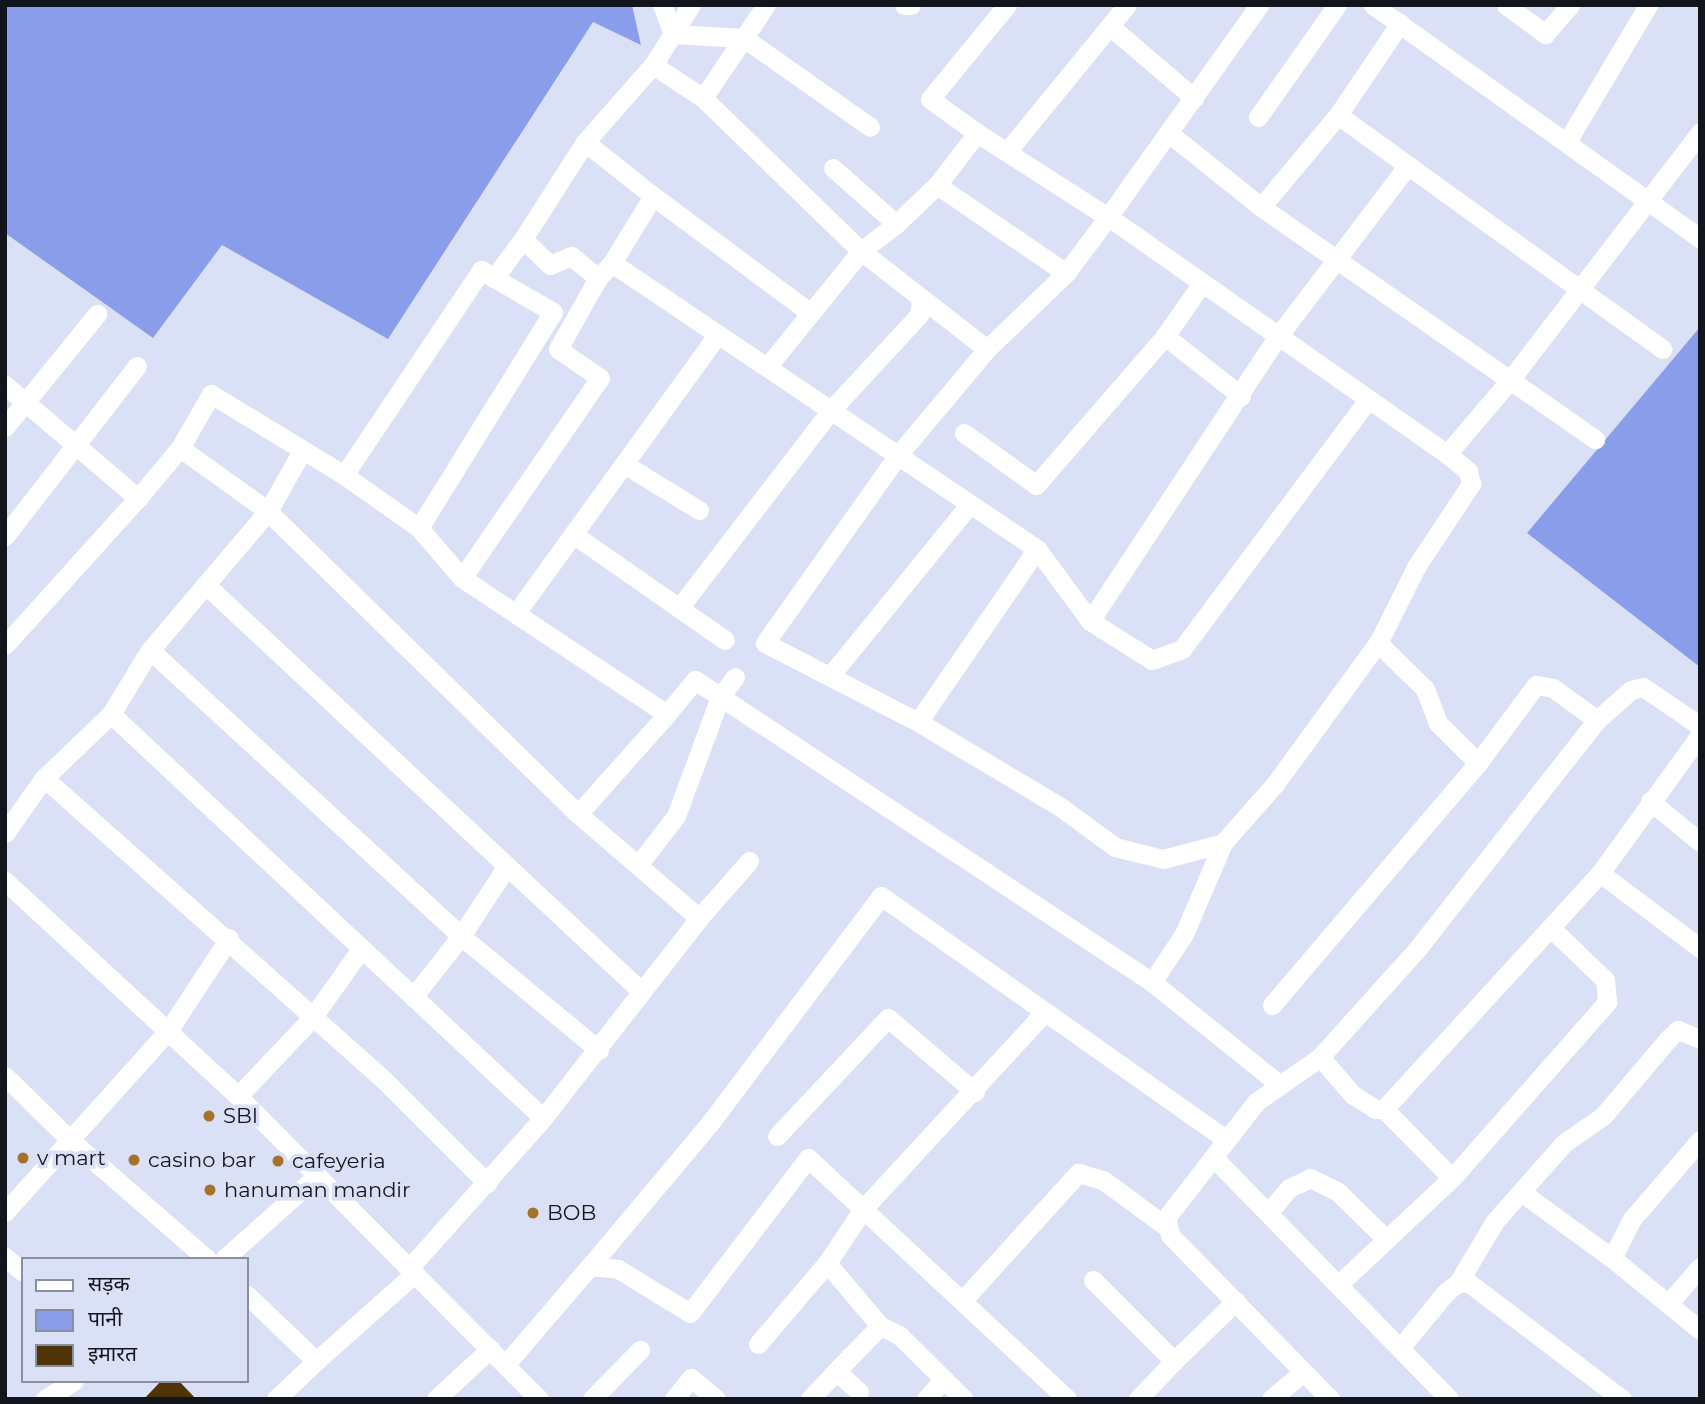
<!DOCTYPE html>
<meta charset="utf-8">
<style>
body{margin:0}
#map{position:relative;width:1705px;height:1404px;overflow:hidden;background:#dae1f7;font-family:Montserrat,"Noto Sans Devanagari",sans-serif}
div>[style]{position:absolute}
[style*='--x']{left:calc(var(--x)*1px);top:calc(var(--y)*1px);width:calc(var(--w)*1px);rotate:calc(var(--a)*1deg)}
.water>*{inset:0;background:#8a9dea}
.building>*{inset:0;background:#4f3407}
.minor>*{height:19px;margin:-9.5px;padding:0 9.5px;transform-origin:9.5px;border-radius:9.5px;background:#fff}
.dots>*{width:19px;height:19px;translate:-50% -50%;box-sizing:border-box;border:4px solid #dae1f7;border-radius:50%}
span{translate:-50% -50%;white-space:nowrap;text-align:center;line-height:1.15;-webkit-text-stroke:7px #dae1f7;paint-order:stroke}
.poi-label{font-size:21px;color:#13151c}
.left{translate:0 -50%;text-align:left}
.frame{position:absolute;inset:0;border:7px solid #13151c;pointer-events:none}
.legend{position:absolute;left:21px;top:1257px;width:228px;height:126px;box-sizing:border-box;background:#dae1f7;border:2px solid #8a8f9f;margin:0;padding:9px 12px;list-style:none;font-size:21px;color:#13151c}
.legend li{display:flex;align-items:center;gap:14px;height:35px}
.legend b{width:35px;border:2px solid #8a8f9f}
</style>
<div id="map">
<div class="water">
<i style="clip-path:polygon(5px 5px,632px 5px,641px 45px,593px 22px,388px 339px,222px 245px,153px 338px,5px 233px)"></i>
<i style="clip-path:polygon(1700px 327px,1700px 667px,1527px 533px)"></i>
</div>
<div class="building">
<i style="clip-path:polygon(161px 1381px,179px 1381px,196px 1399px,144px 1399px)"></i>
</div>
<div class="minor">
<i style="--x:662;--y:5;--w:31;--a:69"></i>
<i style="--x:673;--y:34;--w:71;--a:3.2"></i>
<i style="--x:744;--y:38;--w:154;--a:35.2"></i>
<i style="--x:904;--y:5;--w:7;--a:0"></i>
<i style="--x:1373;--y:5;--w:402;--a:35.5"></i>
<i style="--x:1506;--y:5;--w:49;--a:36.6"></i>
<i style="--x:1545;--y:34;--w:38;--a:-49"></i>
<i style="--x:1112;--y:28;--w:108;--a:40.5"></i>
<i style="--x:653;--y:65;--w:60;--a:33.4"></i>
<i style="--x:703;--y:98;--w:220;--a:44.1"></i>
<i style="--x:861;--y:251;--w:160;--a:37.9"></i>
<i style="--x:703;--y:98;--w:112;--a:-55.9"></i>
<i style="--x:1338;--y:115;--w:400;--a:35.8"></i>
<i style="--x:1258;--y:117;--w:137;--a:-54.8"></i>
<i style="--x:977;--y:133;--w:58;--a:-144.1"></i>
<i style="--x:930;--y:99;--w:122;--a:-50.7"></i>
<i style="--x:1170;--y:134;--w:117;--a:38.7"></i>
<i style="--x:1261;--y:207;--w:407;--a:34.8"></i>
<i style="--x:1568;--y:140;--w:157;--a:-59.3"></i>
<i style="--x:585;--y:142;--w:87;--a:38.5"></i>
<i style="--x:653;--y:196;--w:79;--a:121.5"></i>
<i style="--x:612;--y:263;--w:512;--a:33.94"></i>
<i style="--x:1037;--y:549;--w:89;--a:53.6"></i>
<i style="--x:1090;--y:621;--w:73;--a:32.2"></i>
<i style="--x:1152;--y:660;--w:32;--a:-20"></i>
<i style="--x:1182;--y:649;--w:308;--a:-53.3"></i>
<i style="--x:1009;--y:149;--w:186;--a:-50.7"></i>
<i style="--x:833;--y:168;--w:84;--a:41.6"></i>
<i style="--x:896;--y:224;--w:57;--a:-43.6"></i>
<i style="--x:937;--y:185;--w:66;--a:-52.4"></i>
<i style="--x:977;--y:133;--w:156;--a:32.7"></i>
<i style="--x:1108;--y:217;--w:260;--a:-54.5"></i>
<i style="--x:937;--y:185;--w:156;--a:34.3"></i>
<i style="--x:653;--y:196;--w:194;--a:36.6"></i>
<i style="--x:1261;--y:207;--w:120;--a:-50.1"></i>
<i style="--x:1338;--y:115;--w:111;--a:-56"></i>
<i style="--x:523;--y:239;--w:115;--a:-57.4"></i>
<i style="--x:585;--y:142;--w:103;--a:-48.6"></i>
<i style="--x:653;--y:65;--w:71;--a:-57.7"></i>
<i style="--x:1165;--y:336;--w:97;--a:38.3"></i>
<i style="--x:767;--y:367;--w:149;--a:-51"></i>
<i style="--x:861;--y:251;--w:44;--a:-37.6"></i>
<i style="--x:5;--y:385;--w:175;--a:40.4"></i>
<i style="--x:138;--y:498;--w:65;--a:-50"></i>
<i style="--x:5;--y:427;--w:146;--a:-50.8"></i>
<i style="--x:964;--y:433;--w:89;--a:35.8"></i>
<i style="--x:1036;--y:485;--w:197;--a:-49.1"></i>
<i style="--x:1165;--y:336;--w:61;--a:-55"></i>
<i style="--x:302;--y:451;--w:69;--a:119.5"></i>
<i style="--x:268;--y:511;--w:182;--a:130.3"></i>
<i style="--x:150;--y:650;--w:75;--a:121.4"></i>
<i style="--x:111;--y:714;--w:591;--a:43.08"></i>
<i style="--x:1447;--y:454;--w:97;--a:-49.6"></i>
<i style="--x:1510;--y:380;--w:312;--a:-52.5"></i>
<i style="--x:624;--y:464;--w:88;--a:31.5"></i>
<i style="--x:344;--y:475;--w:247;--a:-56.2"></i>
<i style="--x:481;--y:270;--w:15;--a:32"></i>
<i style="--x:494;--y:278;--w:49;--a:-53.4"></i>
<i style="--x:523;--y:239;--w:37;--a:44"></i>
<i style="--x:550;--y:265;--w:23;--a:-23"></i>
<i style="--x:571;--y:256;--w:35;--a:39"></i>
<i style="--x:598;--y:278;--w:21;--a:-47"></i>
<i style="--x:419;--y:528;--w:254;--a:-58.2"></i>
<i style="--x:553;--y:312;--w:68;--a:-150"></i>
<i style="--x:573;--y:534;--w:185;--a:34.9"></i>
<i style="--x:5;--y:536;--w:215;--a:-52.2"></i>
<i style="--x:462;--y:578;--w:243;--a:-55.4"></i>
<i style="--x:600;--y:378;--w:51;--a:-145.4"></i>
<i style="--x:558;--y:349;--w:81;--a:-60.6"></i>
<i style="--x:206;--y:585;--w:595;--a:43.03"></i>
<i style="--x:679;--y:608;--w:250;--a:-52.5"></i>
<i style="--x:831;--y:410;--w:129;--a:-47.2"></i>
<i style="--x:919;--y:315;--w:17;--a:-83"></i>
<i style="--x:516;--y:613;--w:344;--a:-54.1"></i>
<i style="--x:1090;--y:621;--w:338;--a:-56.6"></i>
<i style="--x:1276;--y:339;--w:215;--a:-52.8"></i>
<i style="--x:5;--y:645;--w:198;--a:-47.9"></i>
<i style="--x:150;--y:650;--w:423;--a:42.6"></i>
<i style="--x:461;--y:936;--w:84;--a:-56.7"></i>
<i style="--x:830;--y:676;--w:222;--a:-50.9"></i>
<i style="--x:918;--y:722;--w:210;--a:-55.5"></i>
<i style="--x:1700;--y:735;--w:170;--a:125.9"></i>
<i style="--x:1600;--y:873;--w:125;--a:36.9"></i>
<i style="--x:1478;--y:763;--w:97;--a:-53.4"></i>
<i style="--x:1536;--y:685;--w:17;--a:10"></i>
<i style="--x:1553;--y:688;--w:54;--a:36"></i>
<i style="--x:44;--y:778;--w:455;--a:41.6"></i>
<i style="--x:384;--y:1080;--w:146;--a:45"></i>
<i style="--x:1650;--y:801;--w:65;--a:39.4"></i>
<i style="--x:578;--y:814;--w:134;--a:-48.3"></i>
<i style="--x:5;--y:833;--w:67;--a:-54.7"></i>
<i style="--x:44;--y:778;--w:93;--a:-43.7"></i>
<i style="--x:638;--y:865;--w:62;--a:-52.2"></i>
<i style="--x:676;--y:816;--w:127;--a:-69.7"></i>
<i style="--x:720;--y:697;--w:25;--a:-53"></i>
<i style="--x:5;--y:881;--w:317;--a:42.7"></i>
<i style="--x:238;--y:1096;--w:427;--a:45.2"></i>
<i style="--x:699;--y:918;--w:76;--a:-48.7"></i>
<i style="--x:1152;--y:982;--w:58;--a:-56.3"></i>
<i style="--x:1184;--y:934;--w:99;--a:-66.8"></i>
<i style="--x:1223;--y:843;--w:79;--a:-48.6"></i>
<i style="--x:1275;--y:784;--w:175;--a:-53.9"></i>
<i style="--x:1378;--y:643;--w:85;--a:-63.4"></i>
<i style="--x:1416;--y:567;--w:100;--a:-56.5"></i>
<i style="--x:1471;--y:484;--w:13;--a:-103"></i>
<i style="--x:1468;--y:471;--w:27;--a:-141"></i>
<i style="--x:1447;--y:454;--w:414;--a:-145"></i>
<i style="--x:1108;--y:217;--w:70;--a:126.9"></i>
<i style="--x:1066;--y:273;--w:110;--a:136.1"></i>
<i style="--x:987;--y:349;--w:138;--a:130"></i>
<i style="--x:898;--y:455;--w:230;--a:125.3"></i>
<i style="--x:765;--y:643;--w:172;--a:27.3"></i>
<i style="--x:918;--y:722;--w:164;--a:30.8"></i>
<i style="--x:1059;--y:806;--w:69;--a:36.2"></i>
<i style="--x:1115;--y:847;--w:49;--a:14"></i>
<i style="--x:1163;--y:859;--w:62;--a:-14.9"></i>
<i style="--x:413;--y:997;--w:78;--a:-51.8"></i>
<i style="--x:461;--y:936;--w:179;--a:39.6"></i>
<i style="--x:1272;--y:1005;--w:318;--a:-49.6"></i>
<i style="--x:1478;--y:763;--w:57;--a:-135"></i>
<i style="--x:1438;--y:723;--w:36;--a:-111"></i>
<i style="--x:1425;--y:689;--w:66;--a:-135.6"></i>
<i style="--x:1320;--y:1057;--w:50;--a:49"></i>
<i style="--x:1353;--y:1095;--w:26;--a:32"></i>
<i style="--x:1375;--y:1109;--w:9;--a:0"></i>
<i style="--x:1384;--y:1109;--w:320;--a:-47.5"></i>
<i style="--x:5;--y:1076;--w:90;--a:44.5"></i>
<i style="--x:69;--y:1139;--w:183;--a:41"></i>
<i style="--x:238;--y:1096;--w:108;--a:-46.5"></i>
<i style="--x:312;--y:1018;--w:85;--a:-54.6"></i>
<i style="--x:1384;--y:1109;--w:97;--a:45.4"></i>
<i style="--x:777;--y:1136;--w:162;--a:-46.8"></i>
<i style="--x:888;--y:1018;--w:114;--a:40.4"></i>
<i style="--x:1700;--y:1140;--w:104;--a:130.7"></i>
<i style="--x:1632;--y:1219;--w:44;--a:117.1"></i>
<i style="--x:1612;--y:1258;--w:114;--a:39.3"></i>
<i style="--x:1214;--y:1158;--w:337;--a:45.7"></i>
<i style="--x:1521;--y:1192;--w:112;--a:36"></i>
<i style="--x:5;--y:1212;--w:244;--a:-48"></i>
<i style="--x:168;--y:1031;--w:111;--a:-56.7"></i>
<i style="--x:1269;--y:1212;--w:31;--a:-50"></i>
<i style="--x:1289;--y:1188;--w:23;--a:-25"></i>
<i style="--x:1310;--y:1178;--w:30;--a:26"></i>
<i style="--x:1337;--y:1191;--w:69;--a:44.4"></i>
<i style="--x:5;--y:1257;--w:23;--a:40"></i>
<i style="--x:224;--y:1259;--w:126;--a:-41.8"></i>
<i style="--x:827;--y:1263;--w:82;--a:49.9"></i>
<i style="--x:880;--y:1326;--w:21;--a:25"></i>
<i style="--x:899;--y:1335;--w:91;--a:44.6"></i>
<i style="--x:590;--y:1266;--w:187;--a:-50"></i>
<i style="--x:710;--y:1123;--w:284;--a:-53"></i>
<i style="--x:881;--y:896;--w:421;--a:35.2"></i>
<i style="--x:410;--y:1267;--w:200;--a:-48.2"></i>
<i style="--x:543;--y:1118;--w:254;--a:-52"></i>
<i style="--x:699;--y:918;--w:160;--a:-139.3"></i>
<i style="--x:578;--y:814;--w:433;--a:-135.7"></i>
<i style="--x:268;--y:511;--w:108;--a:-144.4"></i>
<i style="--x:180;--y:448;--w:62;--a:-60.1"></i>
<i style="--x:211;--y:394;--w:156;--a:31.3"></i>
<i style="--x:344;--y:475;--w:92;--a:35.2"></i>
<i style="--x:419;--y:528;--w:66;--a:49.3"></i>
<i style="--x:462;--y:578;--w:246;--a:33.6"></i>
<i style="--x:667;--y:714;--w:44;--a:-50.5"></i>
<i style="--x:695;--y:680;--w:548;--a:33.46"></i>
<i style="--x:1152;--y:982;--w:164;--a:38.8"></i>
<i style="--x:1093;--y:1280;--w:115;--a:45"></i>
<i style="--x:1174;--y:1361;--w:52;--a:133.5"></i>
<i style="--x:1340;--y:1283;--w:154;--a:-43.2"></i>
<i style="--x:1452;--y:1178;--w:235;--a:-48.6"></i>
<i style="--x:1607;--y:1002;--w:22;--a:-95"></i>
<i style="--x:1605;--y:980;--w:72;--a:-136.1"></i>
<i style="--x:1458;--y:1283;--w:72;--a:-59.2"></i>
<i style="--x:1495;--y:1221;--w:104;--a:-48.5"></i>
<i style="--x:1564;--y:1143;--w:47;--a:-34.7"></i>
<i style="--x:1603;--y:1116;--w:102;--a:-49.8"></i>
<i style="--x:1669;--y:1038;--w:12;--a:-42"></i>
<i style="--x:1678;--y:1030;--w:24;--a:22"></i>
<i style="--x:247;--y:1295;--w:95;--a:43.7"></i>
<i style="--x:316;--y:1361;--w:132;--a:-41.6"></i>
<i style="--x:962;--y:1301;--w:173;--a:-47.8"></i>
<i style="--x:1078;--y:1173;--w:26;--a:16"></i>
<i style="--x:1103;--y:1180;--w:76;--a:36.4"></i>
<i style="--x:1668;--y:1304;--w:49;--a:-49.1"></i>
<i style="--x:758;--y:1344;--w:106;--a:-49.6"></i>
<i style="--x:827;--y:1263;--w:65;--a:-56.3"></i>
<i style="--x:863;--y:1209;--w:268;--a:-47.3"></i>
<i style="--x:1400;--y:1348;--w:72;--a:-50.6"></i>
<i style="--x:1446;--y:1292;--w:15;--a:-37"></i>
<i style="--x:1458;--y:1283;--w:11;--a:0"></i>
<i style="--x:1469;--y:1283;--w:192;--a:37.2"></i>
<i style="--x:1174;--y:1361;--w:86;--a:-44.1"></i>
<i style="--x:505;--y:1365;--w:130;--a:-49.4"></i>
<i style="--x:590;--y:1266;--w:28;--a:6"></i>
<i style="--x:618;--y:1269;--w:84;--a:31.4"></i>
<i style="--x:690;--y:1313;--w:195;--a:-52.7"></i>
<i style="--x:808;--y:1158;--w:354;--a:42.9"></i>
<i style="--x:836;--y:1371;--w:63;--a:-45.6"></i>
<i style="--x:45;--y:1399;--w:34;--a:-32"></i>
<i style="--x:276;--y:1399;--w:55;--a:-43.5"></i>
<i style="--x:436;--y:1399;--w:74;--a:-42.8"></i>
<i style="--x:592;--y:1399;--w:69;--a:-45.6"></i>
<i style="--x:674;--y:1399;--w:27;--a:-51"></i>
<i style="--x:691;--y:1378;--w:33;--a:40"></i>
<i style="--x:810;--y:1399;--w:38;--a:-47"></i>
<i style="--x:836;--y:1371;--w:31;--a:42"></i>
<i style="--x:926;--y:1399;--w:27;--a:-48"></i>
<i style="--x:1271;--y:1399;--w:42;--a:-40.2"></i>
<i style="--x:1330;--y:1399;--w:229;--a:-134.3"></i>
<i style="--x:1170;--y:1235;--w:17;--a:-103"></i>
<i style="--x:1166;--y:1218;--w:147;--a:-52.2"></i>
<i style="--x:1256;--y:1102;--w:78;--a:-35.1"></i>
<i style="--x:1320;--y:1057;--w:147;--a:-48"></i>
<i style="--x:1418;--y:948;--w:290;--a:-51.9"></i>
<i style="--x:1597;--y:720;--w:45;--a:-41.4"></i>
<i style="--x:1631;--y:690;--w:12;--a:-14"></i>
<i style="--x:1643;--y:687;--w:69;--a:34.4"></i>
</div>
<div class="dots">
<i style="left:209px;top:1116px;background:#a47329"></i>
<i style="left:23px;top:1158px;background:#a47329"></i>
<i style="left:134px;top:1160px;background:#a47329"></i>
<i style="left:278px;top:1161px;background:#a47329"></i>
<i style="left:210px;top:1190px;background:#a47329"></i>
<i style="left:533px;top:1213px;background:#a47329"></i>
</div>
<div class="poi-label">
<span class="left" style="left:223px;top:1116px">SBI</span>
<span class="left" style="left:37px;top:1158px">v mart</span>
<span class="left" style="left:148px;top:1160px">casino bar</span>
<span class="left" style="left:292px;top:1161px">cafeyeria</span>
<span class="left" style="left:224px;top:1190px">hanuman mandir</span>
<span class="left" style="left:547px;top:1213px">BOB</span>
</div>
<div class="frame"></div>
<ul class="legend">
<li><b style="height:9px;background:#fff"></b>सड़क</li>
<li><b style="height:19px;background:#8a9dea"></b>पानी</li>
<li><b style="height:19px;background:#4f3407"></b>इमारत</li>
</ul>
</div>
